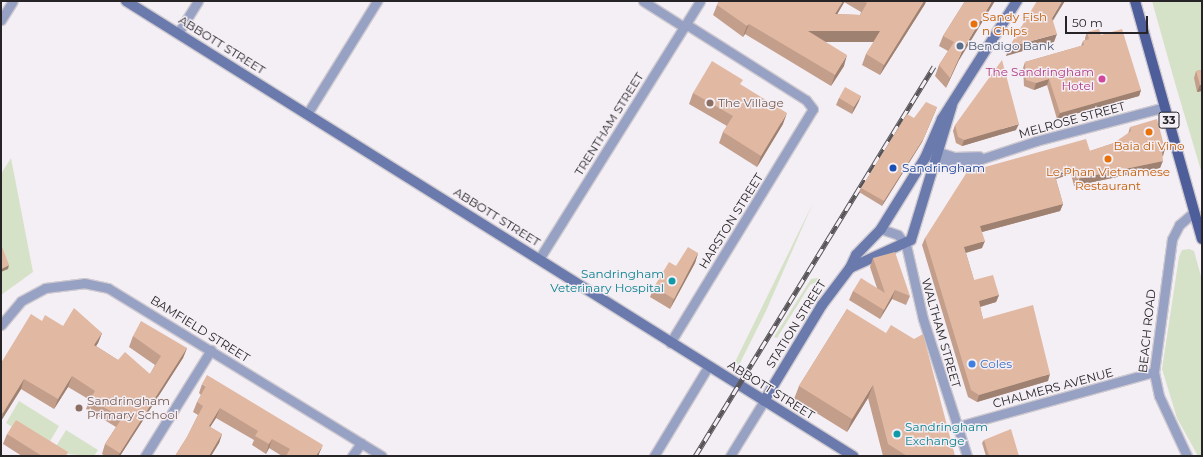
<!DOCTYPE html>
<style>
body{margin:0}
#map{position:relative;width:1203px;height:457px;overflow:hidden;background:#f4eef5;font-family:Montserrat,sans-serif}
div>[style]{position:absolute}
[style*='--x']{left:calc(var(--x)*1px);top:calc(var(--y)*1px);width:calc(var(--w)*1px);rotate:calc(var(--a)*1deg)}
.green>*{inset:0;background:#d6e2c8}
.roads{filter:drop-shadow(1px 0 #cfcad0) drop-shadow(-1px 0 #cfcad0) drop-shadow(0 1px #cfcad0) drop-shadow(0 -1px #cfcad0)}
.street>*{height:9px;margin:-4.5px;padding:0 4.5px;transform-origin:4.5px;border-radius:4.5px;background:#96a1c4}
.secondary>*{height:10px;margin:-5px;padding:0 5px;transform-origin:5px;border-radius:5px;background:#6b7aad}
.primary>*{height:10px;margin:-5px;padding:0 5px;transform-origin:5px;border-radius:5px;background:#4e5e9b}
.rail>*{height:4.5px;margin-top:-2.25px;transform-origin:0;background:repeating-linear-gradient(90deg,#f4eef5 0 9px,#575457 0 18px);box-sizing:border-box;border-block:1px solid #575457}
.wall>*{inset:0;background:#c29e8b}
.shaded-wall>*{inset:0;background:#9e8171}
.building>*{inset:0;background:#e1b8a2}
.dots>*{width:11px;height:11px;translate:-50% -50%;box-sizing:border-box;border:2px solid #f4eef5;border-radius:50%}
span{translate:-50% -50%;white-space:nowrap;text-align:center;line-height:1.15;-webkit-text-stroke:3px #f4eef5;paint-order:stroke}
.shield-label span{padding:1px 3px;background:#f4eef5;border:1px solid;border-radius:3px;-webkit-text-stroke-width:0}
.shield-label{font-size:11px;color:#262426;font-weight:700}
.food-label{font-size:12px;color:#c56008}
.left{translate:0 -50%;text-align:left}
.street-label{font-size:12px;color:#262426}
.service-label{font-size:12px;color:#4e5e75}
.hotel-label{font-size:12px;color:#b23c85}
.right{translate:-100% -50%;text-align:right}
.education-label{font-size:12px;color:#785e54}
.transit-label{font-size:12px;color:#164399}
.culture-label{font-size:12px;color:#0d838f}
.shop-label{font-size:12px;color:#366cbe}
.frame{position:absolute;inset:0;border:2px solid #262426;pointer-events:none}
.scale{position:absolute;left:1065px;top:16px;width:83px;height:18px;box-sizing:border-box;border:2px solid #262426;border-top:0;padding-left:5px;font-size:12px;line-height:14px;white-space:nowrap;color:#262426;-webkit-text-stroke:3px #f4eef5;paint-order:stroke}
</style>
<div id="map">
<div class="green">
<i style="clip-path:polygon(1152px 1px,1202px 1px,1202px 174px,1175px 83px)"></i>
<i style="clip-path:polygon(11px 158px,33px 272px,1px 295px,1px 174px)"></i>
<i style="clip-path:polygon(813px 203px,766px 311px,739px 365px,735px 362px)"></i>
<i style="clip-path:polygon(1189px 249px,1194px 251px,1202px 280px,1202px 456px,1198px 456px,1177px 418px,1162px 369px,1179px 257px,1182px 250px)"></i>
<i style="clip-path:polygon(817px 278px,820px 280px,810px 285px,777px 338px,774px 337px,811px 279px)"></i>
<i style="clip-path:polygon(19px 401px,59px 426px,46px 448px,6px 423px)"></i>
<i style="clip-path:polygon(66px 430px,98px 450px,94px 456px,52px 453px)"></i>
</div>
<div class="roads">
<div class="street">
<i style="--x:643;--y:1;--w:49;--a:32.4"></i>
<i style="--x:1;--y:20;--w:22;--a:-58"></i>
<i style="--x:178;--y:33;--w:38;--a:-58"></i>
<i style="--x:307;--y:114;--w:133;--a:-58.2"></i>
<i style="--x:939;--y:152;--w:16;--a:18"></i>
<i style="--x:954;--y:157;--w:25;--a:-2"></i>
<i style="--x:937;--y:161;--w:26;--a:9"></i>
<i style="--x:963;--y:165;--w:77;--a:-18.2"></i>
<i style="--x:1036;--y:141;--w:133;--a:-14.8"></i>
<i style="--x:881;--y:229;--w:18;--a:19"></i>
<i style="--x:898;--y:235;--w:13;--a:51"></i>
<i style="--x:906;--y:245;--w:76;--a:77.1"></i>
<i style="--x:923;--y:319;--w:144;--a:72.2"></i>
<i style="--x:539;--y:259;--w:304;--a:-58"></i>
<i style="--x:1;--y:325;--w:31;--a:-50"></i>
<i style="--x:21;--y:301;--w:27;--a:-28"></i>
<i style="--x:45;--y:288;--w:39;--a:-7"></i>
<i style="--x:84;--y:283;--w:25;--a:12"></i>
<i style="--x:108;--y:288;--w:321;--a:31.5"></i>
<i style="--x:670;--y:343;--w:274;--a:-58.6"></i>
<i style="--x:813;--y:109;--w:11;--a:-128"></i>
<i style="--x:806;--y:100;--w:142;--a:-147.7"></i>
<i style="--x:959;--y:426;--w:202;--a:-15.5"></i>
<i style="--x:145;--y:456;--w:125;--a:-58.1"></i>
<i style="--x:352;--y:456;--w:16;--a:-55"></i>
<i style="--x:654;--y:456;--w:104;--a:-58.8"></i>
<i style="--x:730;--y:456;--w:65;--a:-58.3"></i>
<i style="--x:1187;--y:456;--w:66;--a:-115"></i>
<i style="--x:1159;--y:396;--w:25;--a:-102"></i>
<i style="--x:1154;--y:372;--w:134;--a:-82.3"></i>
<i style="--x:1172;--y:239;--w:16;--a:-63"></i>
<i style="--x:1179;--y:225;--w:20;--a:-41"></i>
</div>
<div class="secondary">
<i style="--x:126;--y:1;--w:858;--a:32.04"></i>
<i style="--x:850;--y:268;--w:14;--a:-65"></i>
<i style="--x:856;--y:255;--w:36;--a:-46"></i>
<i style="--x:881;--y:229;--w:84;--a:-58.2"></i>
<i style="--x:925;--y:158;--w:43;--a:-66.4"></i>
<i style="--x:942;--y:119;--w:140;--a:-57.6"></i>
<i style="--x:764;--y:401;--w:112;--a:-58.9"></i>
<i style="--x:822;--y:305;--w:46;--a:-52.9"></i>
<i style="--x:850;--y:268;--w:67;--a:-24.7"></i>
<i style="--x:911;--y:240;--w:141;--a:-73.1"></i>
</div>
<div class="primary">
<i style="--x:1135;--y:1;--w:247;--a:74.3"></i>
</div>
</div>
<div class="rail">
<i style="--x:695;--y:456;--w:457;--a:-58.5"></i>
</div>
<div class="wall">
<i style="clip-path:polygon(evenodd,719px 1px,926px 1px,925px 4px,880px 75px,862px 65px,866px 54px,874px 42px,825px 42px,844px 66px,831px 86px,745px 34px,743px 37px,713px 15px,717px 5px,719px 1px,844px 2px,861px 12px,860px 15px,837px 14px,844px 2px)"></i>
<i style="clip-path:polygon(965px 1px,958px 62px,946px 88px,935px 76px,939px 65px,948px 51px,939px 46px,943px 36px)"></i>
<i style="clip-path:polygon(1087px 32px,1101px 35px,1141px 90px,1139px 96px,1057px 119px,1047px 85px,1034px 90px,1024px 86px,1023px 68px,1025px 62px,1081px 46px,1083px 41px,1085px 40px,1085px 38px)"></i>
<i style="clip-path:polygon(1202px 70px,1202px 91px,1197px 92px,1194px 78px,1196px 71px)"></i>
<i style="clip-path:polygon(741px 85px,783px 124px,757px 167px,719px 143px,723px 132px,727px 126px,689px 104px,693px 93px)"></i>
<i style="clip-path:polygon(861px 96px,858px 103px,852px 114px,836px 105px,839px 98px)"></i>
<i style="clip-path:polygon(937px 107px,922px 142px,882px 206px,859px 192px,861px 188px)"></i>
<i style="clip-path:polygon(955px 125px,1016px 130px,962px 146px,956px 143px,953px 131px)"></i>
<i style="clip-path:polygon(1130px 127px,1165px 149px,1162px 156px,1160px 168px,1074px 186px,1071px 174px,1056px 179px,1063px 204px,1060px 211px,982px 232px,982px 248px,966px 253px,974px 280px,999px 295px,996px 302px,980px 307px,983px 319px,1048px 381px,977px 402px,968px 397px,922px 245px,925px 238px,1090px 151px,1114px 143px,1128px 134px)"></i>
<i style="clip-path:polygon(698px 253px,695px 263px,670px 309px,650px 297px,654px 287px,676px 266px)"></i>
<i style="clip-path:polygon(873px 258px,910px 296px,906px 305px,892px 299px,880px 319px,849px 300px,853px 291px,877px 288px,870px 267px)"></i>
<i style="clip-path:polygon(847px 309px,955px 456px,883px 456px,868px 398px,847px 432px,794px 399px,799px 386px)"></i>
<i style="clip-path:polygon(42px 321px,63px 326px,102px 333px,98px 343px,96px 346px,118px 360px,150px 374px,155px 365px,129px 347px,133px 336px,187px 348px,183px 358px,120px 456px,105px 456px,102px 454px,105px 444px,116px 427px,86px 409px,90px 400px,68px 387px,54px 409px,21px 389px,1px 421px,1px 363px)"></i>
<i style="clip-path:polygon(202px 384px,319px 454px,318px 456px,282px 456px,269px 448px,266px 454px,252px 445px,254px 440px,216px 418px,210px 427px,222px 434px,219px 443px,211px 456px,175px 456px,187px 437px,198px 415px,193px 412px,197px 402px,201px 395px,199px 393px)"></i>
<i style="clip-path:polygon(7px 434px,66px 456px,22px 456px,3px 444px)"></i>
<i style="clip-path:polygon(984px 440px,1019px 456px,986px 456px,982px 443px)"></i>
</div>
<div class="shaded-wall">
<i style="clip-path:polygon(843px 1px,845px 1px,831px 25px,835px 14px)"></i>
<i style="clip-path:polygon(924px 1px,926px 1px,925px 4px,880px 75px,884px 65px)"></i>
<i style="clip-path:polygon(992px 1px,995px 1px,958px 62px,946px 88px,950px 78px,962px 51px)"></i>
<i style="clip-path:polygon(1062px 1px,1065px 1px,1049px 27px,1052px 18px)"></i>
<i style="clip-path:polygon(749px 24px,745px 34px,743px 37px,747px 26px)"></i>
<i style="clip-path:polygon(808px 31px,880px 31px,877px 42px,804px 42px)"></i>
<i style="clip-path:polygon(1057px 34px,1054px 42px,1006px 56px,1009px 47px)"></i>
<i style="clip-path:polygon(847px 55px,844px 66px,831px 86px,835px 75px)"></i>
<i style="clip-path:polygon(1049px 79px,1047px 85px,1034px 90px,1036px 83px)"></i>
<i style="clip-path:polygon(1200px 85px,1202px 85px,1202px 91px,1197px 92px)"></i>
<i style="clip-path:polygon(1141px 90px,1139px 96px,1057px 119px,1060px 113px)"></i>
<i style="clip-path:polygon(861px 96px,858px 103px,852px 114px,854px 107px)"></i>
<i style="clip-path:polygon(937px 107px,922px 142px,882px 206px,884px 201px)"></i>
<i style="clip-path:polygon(787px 113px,783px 124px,757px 167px,761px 156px)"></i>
<i style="clip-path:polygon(1019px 124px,1016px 130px,962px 146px,964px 140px)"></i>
<i style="clip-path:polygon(1162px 149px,1165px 149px,1163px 156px,1159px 156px)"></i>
<i style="clip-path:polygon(1163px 161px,1160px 168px,1074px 186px,1077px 179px)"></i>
<i style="clip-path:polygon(1073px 167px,1071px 174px,1052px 180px,1054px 173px)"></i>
<i style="clip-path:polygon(1063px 204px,1060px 211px,978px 233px,980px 226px)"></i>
<i style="clip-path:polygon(985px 241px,982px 248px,961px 254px,964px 247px)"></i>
<i style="clip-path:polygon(698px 253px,695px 263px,670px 309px,674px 299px)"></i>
<i style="clip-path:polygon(9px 265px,8px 269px,1px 272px,1px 269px)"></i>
<i style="clip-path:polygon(895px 290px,892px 299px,880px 319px,884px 310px)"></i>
<i style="clip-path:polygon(999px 295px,996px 302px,976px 308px,979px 301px)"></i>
<i style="clip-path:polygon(102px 333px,98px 343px,90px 355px,94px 345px)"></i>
<i style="clip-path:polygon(187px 348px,183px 358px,120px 456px,118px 456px,120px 453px)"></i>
<i style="clip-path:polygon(1050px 374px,1048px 381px,977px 402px,979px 395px)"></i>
<i style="clip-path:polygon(72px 376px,68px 387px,54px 409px,58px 399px)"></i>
<i style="clip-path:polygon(24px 379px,21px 389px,1px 421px,3px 413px)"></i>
<i style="clip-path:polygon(873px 385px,868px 398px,847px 432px,852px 419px)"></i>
<i style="clip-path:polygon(220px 408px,216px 418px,205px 435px,209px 426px)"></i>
<i style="clip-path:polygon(222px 434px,219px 443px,211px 456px,209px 456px)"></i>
<i style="clip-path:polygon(272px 439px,269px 448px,266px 454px,269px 444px)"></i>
<i style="clip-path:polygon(323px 445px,318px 456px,316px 456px)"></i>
</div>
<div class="building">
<i style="clip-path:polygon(719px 1px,843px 1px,835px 14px,860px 15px,867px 3px,864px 1px,924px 1px,884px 65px,866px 54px,880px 31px,808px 31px,847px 55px,835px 75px,749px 24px,747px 26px,717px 5px)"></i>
<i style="clip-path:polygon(965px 1px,992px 1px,962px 51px,950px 78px,939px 65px,954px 42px,943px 36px)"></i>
<i style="clip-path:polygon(1037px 1px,1062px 1px,1052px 18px,1057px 34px,1009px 47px)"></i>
<i style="clip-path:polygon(1099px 29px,1101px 35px,1122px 29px,1141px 90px,1060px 113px,1049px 79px,1036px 83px,1026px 80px,1025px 62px,1084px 45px,1083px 41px,1089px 39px,1087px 32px)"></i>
<i style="clip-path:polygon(1002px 60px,1019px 124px,964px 140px,958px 137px,955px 125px)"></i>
<i style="clip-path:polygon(712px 61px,743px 80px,740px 84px,787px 113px,761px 156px,723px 132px,733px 116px,693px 93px)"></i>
<i style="clip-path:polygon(1202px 70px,1202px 85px,1200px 85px,1196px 71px)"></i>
<i style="clip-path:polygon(845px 87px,861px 96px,854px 107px,839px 98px)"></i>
<i style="clip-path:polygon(926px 102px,937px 107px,924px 138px,884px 201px,861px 188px,907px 114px,914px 118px)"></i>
<i style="clip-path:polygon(1157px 119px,1165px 149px,1162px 149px,1163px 161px,1077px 179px,1073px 167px,1054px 173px,1063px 204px,980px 226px,985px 241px,964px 247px,974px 280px,993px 275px,999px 295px,979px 301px,983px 319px,1033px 305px,1050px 374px,979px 395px,971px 390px,925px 238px,967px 172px,1086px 139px,1090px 151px,1114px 143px,1131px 131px,1130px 127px)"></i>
<i style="clip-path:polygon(1px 244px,9px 265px,1px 269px)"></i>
<i style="clip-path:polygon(688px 247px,698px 253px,674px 299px,654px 287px,669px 262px,676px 266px)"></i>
<i style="clip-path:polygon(895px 252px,910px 296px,895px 290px,884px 310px,853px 291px,861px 278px,885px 293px,873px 258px)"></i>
<i style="clip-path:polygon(74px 308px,102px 333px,94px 345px,118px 360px,125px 352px,150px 374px,161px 356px,133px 336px,141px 321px,187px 348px,120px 453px,105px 444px,122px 418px,90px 399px,95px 391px,72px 376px,58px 399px,24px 379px,3px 413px,1px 412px,1px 363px,31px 314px,42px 321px,45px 315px,63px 326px)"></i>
<i style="clip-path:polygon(847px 309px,886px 333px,891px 325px,914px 339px,923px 334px,955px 456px,907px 456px,888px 444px,873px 385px,852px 419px,799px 386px)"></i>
<i style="clip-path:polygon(207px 375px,323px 445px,316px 456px,286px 456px,290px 449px,272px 439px,269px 444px,255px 436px,258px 431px,220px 408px,209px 426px,222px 434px,209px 456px,175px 456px,187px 437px,203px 406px,197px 402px,206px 386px,202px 384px)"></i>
<i style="clip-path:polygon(16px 420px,68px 452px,66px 456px,42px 456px,7px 434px)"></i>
<i style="clip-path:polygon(1011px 429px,1019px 456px,989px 456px,984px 440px)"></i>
</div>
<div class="dots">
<i style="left:974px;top:24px;background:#e8710a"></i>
<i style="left:960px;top:46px;background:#5c6f8a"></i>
<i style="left:1102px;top:79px;background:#d1479c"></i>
<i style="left:710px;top:103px;background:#8d6e63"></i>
<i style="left:1149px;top:132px;background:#e8710a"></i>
<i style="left:1108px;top:159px;background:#e8710a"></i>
<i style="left:893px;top:168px;background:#1a4fb4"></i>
<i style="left:672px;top:281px;background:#0f9aa8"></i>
<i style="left:972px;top:364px;background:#3f7fe0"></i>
<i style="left:79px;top:408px;background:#8d6e63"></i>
<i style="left:897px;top:434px;background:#0f9aa8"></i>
</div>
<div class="shield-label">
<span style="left:1169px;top:120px">33</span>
</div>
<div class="food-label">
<span class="left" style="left:982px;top:24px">Sandy Fish<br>n Chips</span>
<span style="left:1149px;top:146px">Baia di Vino</span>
<span style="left:1108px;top:179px">Le Phan Vietnamese<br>Restaurant</span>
</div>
<div class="street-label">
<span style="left:222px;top:45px;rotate:32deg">ABBOTT STREET</span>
<span style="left:1072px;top:120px;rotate:-15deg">MELROSE STREET</span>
<span style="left:609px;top:124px;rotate:-58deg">TRENTHAM STREET</span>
<span style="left:497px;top:217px;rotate:32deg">ABBOTT STREET</span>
<span style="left:731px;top:221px;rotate:-58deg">HARSTON STREET</span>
<span style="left:796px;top:324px;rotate:-58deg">STATION STREET</span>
<span style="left:200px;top:329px;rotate:32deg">BAMFIELD STREET</span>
<span style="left:1147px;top:331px;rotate:-84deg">BEACH ROAD</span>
<span style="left:941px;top:333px;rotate:74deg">WALTHAM STREET</span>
<span style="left:1053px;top:388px;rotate:-15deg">CHALMERS AVENUE</span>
<span style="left:771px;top:390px;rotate:32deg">ABBOTT STREET</span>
</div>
<div class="service-label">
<span class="left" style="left:968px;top:46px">Bendigo Bank</span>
</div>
<div class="hotel-label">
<span class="right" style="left:1094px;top:79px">The Sandringham<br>Hotel</span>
</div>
<div class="education-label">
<span class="left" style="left:718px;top:103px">The Village</span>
<span class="left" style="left:87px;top:408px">Sandringham<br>Primary School</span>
</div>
<div class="transit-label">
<span class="left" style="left:902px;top:168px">Sandringham</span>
</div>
<div class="culture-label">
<span class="right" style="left:664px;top:281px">Sandringham<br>Veterinary Hospital</span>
<span class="left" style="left:905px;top:434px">Sandringham<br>Exchange</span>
</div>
<div class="shop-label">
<span class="left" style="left:980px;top:364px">Coles</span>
</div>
<div class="frame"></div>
<div class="scale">50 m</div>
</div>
